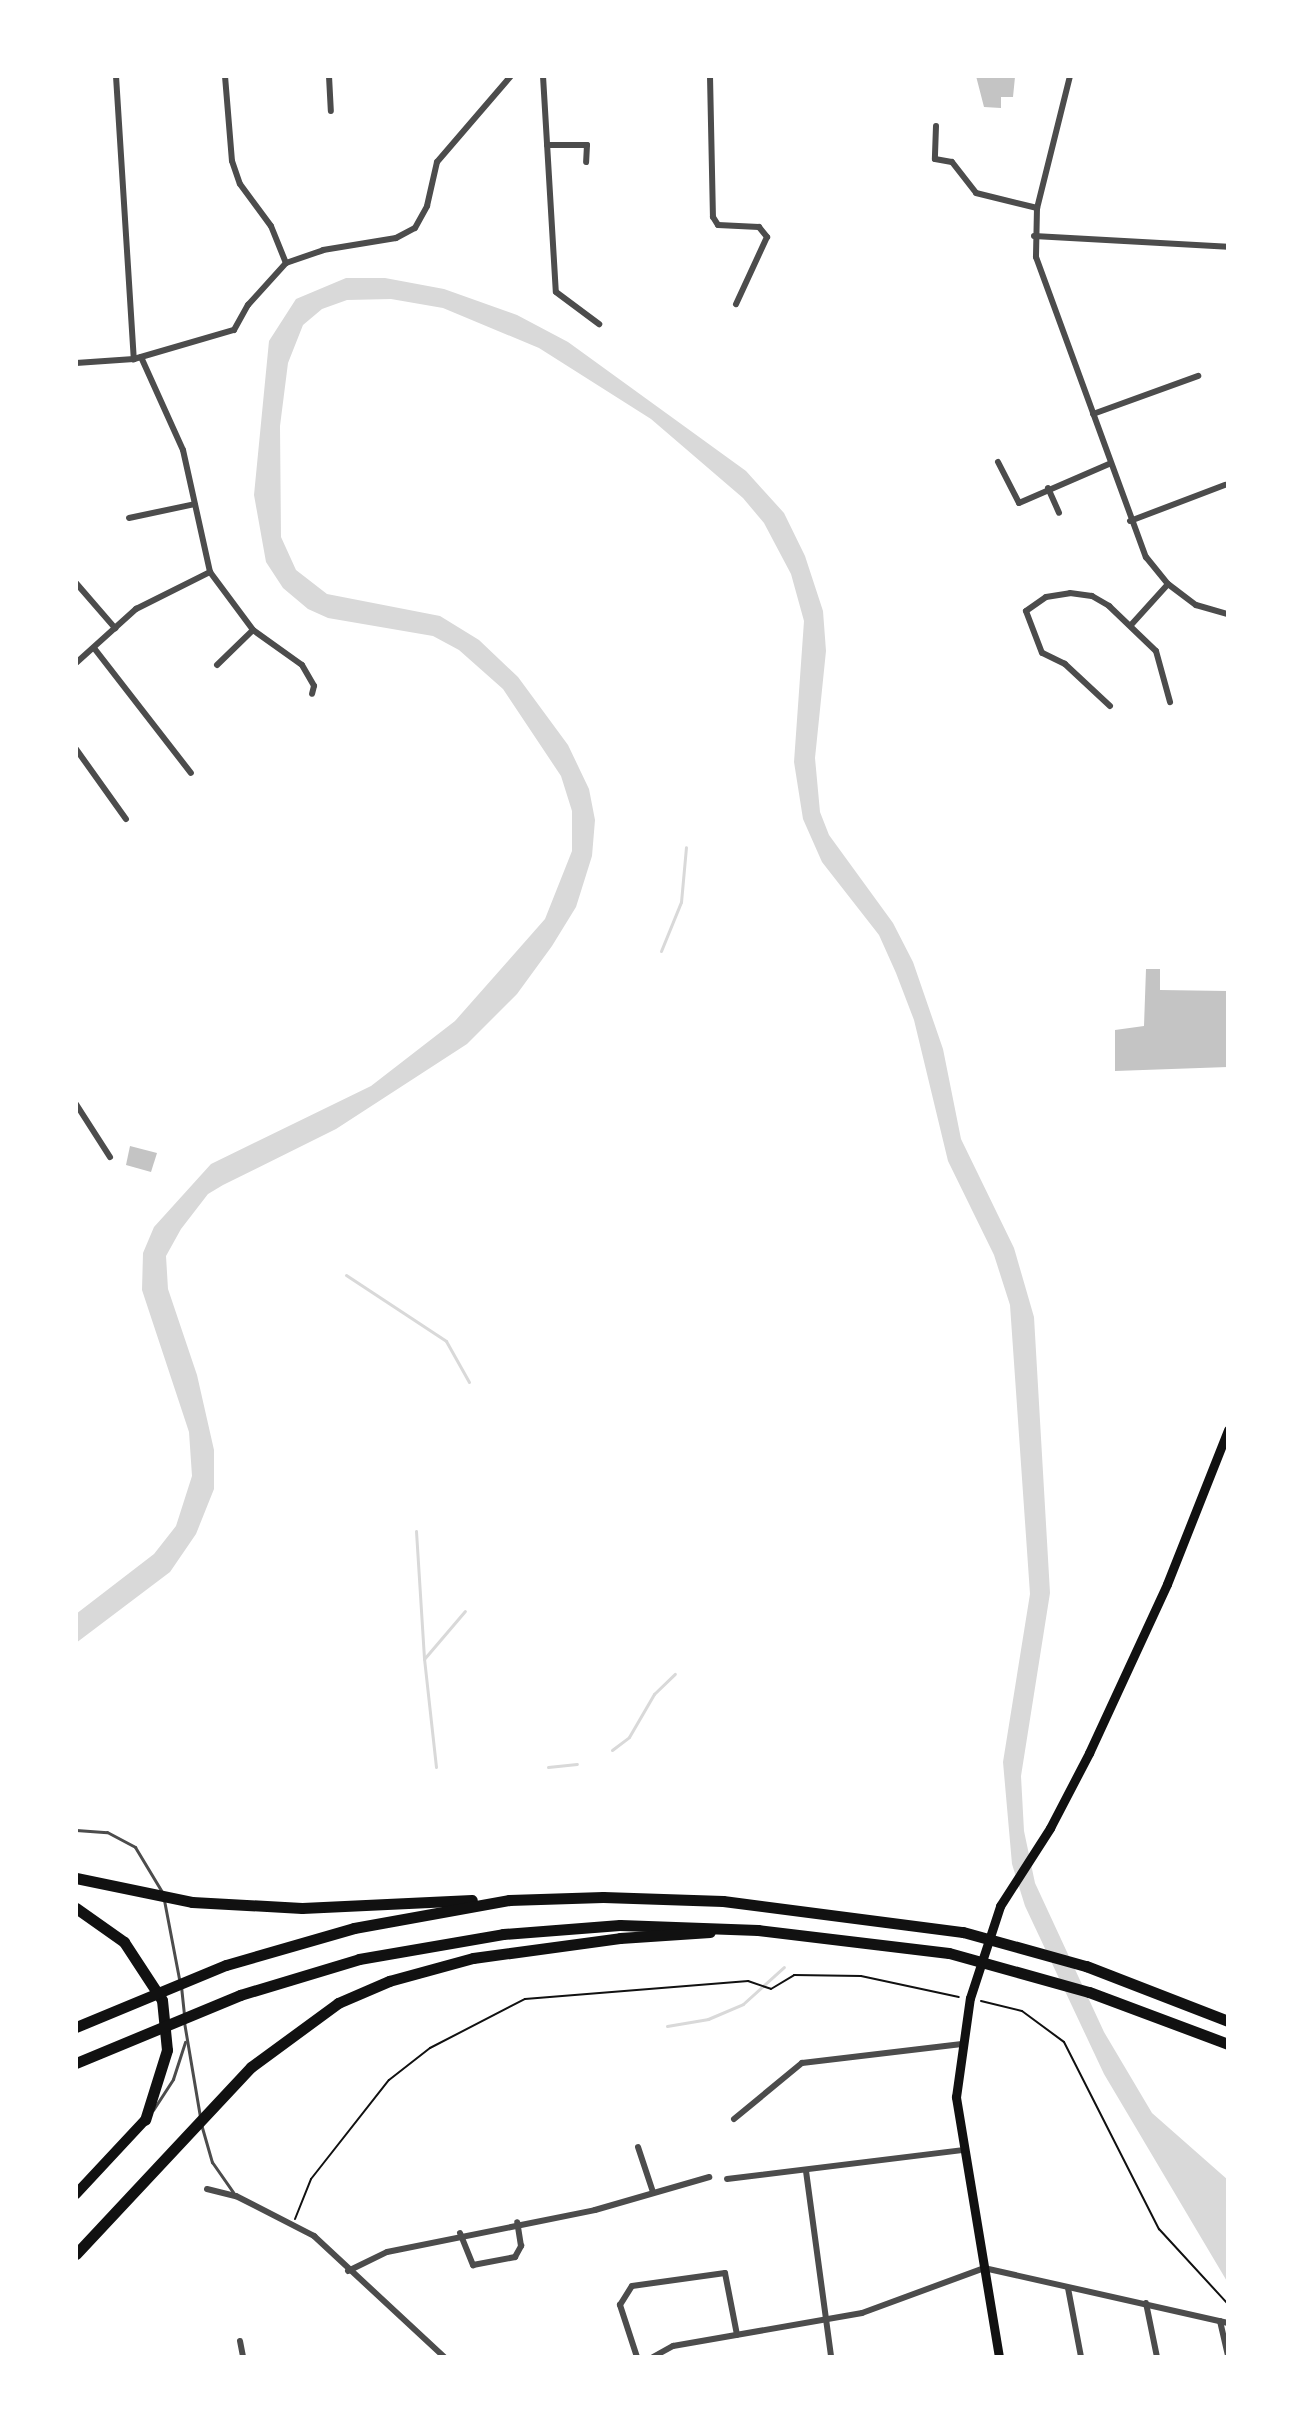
<!DOCTYPE html>
<style>
body{margin:0}
#map{position:relative;width:1304px;height:2433px;overflow:hidden;background:#fff;font-family:"Noto Sans",sans-serif}
div>[style]{position:absolute}
[style*='--x']{left:calc(var(--x)*1px);top:calc(var(--y)*1px);width:calc(var(--w)*1px);rotate:calc(var(--a)*1deg)}
.water>*{inset:0;background:#d9d9d9}
.stream>*{height:3px;margin:-1.5px;padding:0 1.5px;transform-origin:1.5px;border-radius:1.5px;background:#d9d9d9}
.building>*{inset:0;background:#c4c4c4}
.path>*{height:2px;margin:-1px;padding:0 1px;transform-origin:1px;border-radius:1px;background:#111}
.service>*{height:3px;margin:-1.5px;padding:0 1.5px;transform-origin:1.5px;border-radius:1.5px;background:#4c4c4c}
.minor>*{height:6px;margin:-3px;padding:0 3px;transform-origin:3px;border-radius:3px;background:#4c4c4c}
.secondary>*{height:9px;margin:-4.5px;padding:0 4.5px;transform-origin:4.5px;border-radius:4.5px;background:#111}
.trunk>*{height:10px;margin:-5px;padding:0 5px;transform-origin:5px;border-radius:5px;background:#111}
.motorway>*{height:11px;margin:-5.5px;padding:0 5.5px;transform-origin:5.5px;border-radius:5.5px;background:#111}
span{translate:-50% -50%;white-space:nowrap;text-align:center;line-height:1.15;-webkit-text-stroke:6px #fff;paint-order:stroke}
.frame{position:absolute;inset:0;border:78px solid #fff;pointer-events:none}
</style>
<div id="map">
<div class="water">
<i style="clip-path:polygon(346px 278px,385px 278px,444px 289px,517px 315px,568px 342px,746px 471px,784px 513px,805px 556px,823px 611px,826px 651px,815px 758px,820px 812px,829px 835px,893px 923px,913px 962px,943px 1049px,961px 1139px,1014px 1248px,1034px 1317px,1050px 1593px,1021px 1776px,1024px 1831px,1035px 1883px,1104px 2032px,1152px 2113px,1228px 2180px,1228px 2283px,1104px 2074px,1025px 1906px,1012px 1864px,1003px 1762px,1030px 1594px,1010px 1305px,994px 1255px,948px 1161px,914px 1020px,896px 973px,879px 935px,822px 862px,803px 819px,794px 762px,804px 621px,791px 574px,764px 523px,743px 498px,651px 419px,539px 348px,443px 308px,391px 299px,347px 300px,322px 309px,303px 325px,288px 363px,280px 426px,281px 537px,296px 570px,327px 594px,440px 616px,479px 640px,518px 677px,568px 745px,589px 789px,595px 820px,592px 856px,576px 907px,552px 946px,517px 994px,467px 1044px,336px 1129px,223px 1185px,208px 1194px,181px 1229px,166px 1256px,168px 1289px,197px 1375px,214px 1450px,214px 1489px,196px 1534px,170px 1572px,76px 1643px,76px 1614px,154px 1554px,176px 1526px,192px 1476px,189px 1432px,142px 1290px,143px 1253px,154px 1227px,211px 1164px,371px 1086px,455px 1021px,545px 919px,572px 851px,572px 811px,561px 776px,503px 689px,459px 650px,433px 636px,328px 618px,308px 609px,283px 588px,266px 562px,254px 495px,269px 341px,296px 299px)"></i>
</div>
<div class="stream">
<i style="--x:661;--y:951;--w:53;--a:-67.8"></i>
<i style="--x:681;--y:902;--w:55;--a:-84.8"></i>
<i style="--x:346;--y:1275;--w:120;--a:33.4"></i>
<i style="--x:446;--y:1341;--w:47;--a:60.7"></i>
<i style="--x:416;--y:1531;--w:127;--a:86.4"></i>
<i style="--x:612;--y:1750;--w:21;--a:-37"></i>
<i style="--x:629;--y:1737;--w:50;--a:-59.8"></i>
<i style="--x:654;--y:1694;--w:29;--a:-44"></i>
<i style="--x:436;--y:1767;--w:109;--a:-96.3"></i>
<i style="--x:424;--y:1659;--w:63;--a:-49.5"></i>
<i style="--x:548;--y:1767;--w:29;--a:-6"></i>
<i style="--x:667;--y:2026;--w:42;--a:-9.7"></i>
<i style="--x:708;--y:2019;--w:38;--a:-23"></i>
<i style="--x:743;--y:2004;--w:55;--a:-42.1"></i>
</div>
<div class="building">
<i style="clip-path:polygon(976px 76px,1015px 77px,1013px 97px,1001px 97px,1001px 108px,984px 107px)"></i>
<i style="clip-path:polygon(1146px 969px,1160px 969px,1160px 990px,1228px 991px,1228px 1067px,1115px 1071px,1115px 1030px,1144px 1026px)"></i>
<i style="clip-path:polygon(130px 1146px,157px 1153px,151px 1172px,126px 1165px)"></i>
</div>
<div class="path">
<i style="--x:981;--y:2001;--w:42;--a:13.7"></i>
<i style="--x:1022;--y:2011;--w:52;--a:36.4"></i>
<i style="--x:1064;--y:2042;--w:210;--a:63.1"></i>
<i style="--x:1159;--y:2229;--w:102;--a:47.4"></i>
<i style="--x:295;--y:2219;--w:43;--a:-68.2"></i>
<i style="--x:311;--y:2179;--w:126;--a:-51.8"></i>
<i style="--x:389;--y:2080;--w:52;--a:-38"></i>
<i style="--x:430;--y:2048;--w:107;--a:-27.3"></i>
<i style="--x:525;--y:1999;--w:224;--a:-4.6"></i>
<i style="--x:748;--y:1981;--w:24;--a:19"></i>
<i style="--x:771;--y:1989;--w:27;--a:-31"></i>
<i style="--x:794;--y:1975;--w:67;--a:0.9"></i>
<i style="--x:861;--y:1976;--w:100;--a:12.1"></i>
</div>
<div class="service">
<i style="--x:76;--y:1830;--w:31;--a:4"></i>
<i style="--x:107;--y:1832;--w:32;--a:28"></i>
<i style="--x:135;--y:1847;--w:52;--a:59"></i>
<i style="--x:164;--y:1900;--w:80;--a:79.2"></i>
<i style="--x:181;--y:1986;--w:28;--a:84"></i>
<i style="--x:184;--y:2022;--w:96;--a:80.4"></i>
<i style="--x:153;--y:2110;--w:37;--a:-57"></i>
<i style="--x:173;--y:2079;--w:39;--a:-72"></i>
<i style="--x:201;--y:2124;--w:40;--a:74"></i>
<i style="--x:212;--y:2162;--w:37;--a:55"></i>
</div>
<div class="minor">
<i style="--x:116;--y:76;--w:284;--a:86.4"></i>
<i style="--x:225;--y:76;--w:85;--a:85.3"></i>
<i style="--x:232;--y:161;--w:24;--a:71"></i>
<i style="--x:240;--y:184;--w:52;--a:53.6"></i>
<i style="--x:271;--y:226;--w:40;--a:68"></i>
<i style="--x:329;--y:76;--w:35;--a:87"></i>
<i style="--x:543;--y:76;--w:216;--a:86.6"></i>
<i style="--x:556;--y:292;--w:54;--a:36.7"></i>
<i style="--x:710;--y:76;--w:141;--a:88.8"></i>
<i style="--x:713;--y:217;--w:9;--a:58"></i>
<i style="--x:718;--y:225;--w:41;--a:2.8"></i>
<i style="--x:759;--y:227;--w:13;--a:51"></i>
<i style="--x:767;--y:237;--w:74;--a:114.8"></i>
<i style="--x:1070;--y:76;--w:136;--a:104"></i>
<i style="--x:1037;--y:208;--w:49;--a:91.2"></i>
<i style="--x:1036;--y:257;--w:320;--a:69.9"></i>
<i style="--x:1146;--y:557;--w:35;--a:51"></i>
<i style="--x:1168;--y:584;--w:35;--a:37"></i>
<i style="--x:1196;--y:605;--w:33;--a:16"></i>
<i style="--x:936;--y:126;--w:33;--a:92"></i>
<i style="--x:935;--y:159;--w:17;--a:10"></i>
<i style="--x:952;--y:162;--w:39;--a:52"></i>
<i style="--x:976;--y:193;--w:63;--a:13.8"></i>
<i style="--x:547;--y:145;--w:40;--a:0"></i>
<i style="--x:587;--y:145;--w:17;--a:93"></i>
<i style="--x:1034;--y:236;--w:194;--a:3.2"></i>
<i style="--x:141;--y:357;--w:102;--a:65.7"></i>
<i style="--x:183;--y:450;--w:125;--a:77.5"></i>
<i style="--x:210;--y:572;--w:72;--a:53.4"></i>
<i style="--x:253;--y:630;--w:60;--a:35.5"></i>
<i style="--x:302;--y:665;--w:24;--a:60"></i>
<i style="--x:314;--y:686;--w:8;--a:104"></i>
<i style="--x:76;--y:363;--w:58;--a:-3.9"></i>
<i style="--x:134;--y:359;--w:104;--a:-16.2"></i>
<i style="--x:234;--y:330;--w:29;--a:-61"></i>
<i style="--x:248;--y:305;--w:57;--a:-47.9"></i>
<i style="--x:286;--y:263;--w:39;--a:-19"></i>
<i style="--x:323;--y:250;--w:74;--a:-9.3"></i>
<i style="--x:396;--y:238;--w:21;--a:-28"></i>
<i style="--x:415;--y:228;--w:25;--a:-61"></i>
<i style="--x:427;--y:206;--w:45;--a:-77.2"></i>
<i style="--x:437;--y:162;--w:113;--a:-49.3"></i>
<i style="--x:1093;--y:414;--w:112;--a:-19.9"></i>
<i style="--x:998;--y:462;--w:46;--a:62.9"></i>
<i style="--x:1019;--y:503;--w:98;--a:-23.4"></i>
<i style="--x:1048;--y:488;--w:27;--a:66"></i>
<i style="--x:129;--y:518;--w:67;--a:-12"></i>
<i style="--x:1130;--y:521;--w:102;--a:-20.8"></i>
<i style="--x:76;--y:583;--w:60;--a:49.1"></i>
<i style="--x:1131;--y:625;--w:55;--a:-47.9"></i>
<i style="--x:94;--y:648;--w:158;--a:52.2"></i>
<i style="--x:76;--y:663;--w:81;--a:-42"></i>
<i style="--x:136;--y:609;--w:83;--a:-26.6"></i>
<i style="--x:217;--y:665;--w:50;--a:-44.2"></i>
<i style="--x:1110;--y:706;--w:62;--a:-137"></i>
<i style="--x:1065;--y:664;--w:25;--a:-154"></i>
<i style="--x:1042;--y:653;--w:45;--a:-110.9"></i>
<i style="--x:1026;--y:611;--w:24;--a:-35"></i>
<i style="--x:1046;--y:597;--w:24;--a:-9"></i>
<i style="--x:1070;--y:593;--w:22;--a:8"></i>
<i style="--x:1092;--y:596;--w:20;--a:30"></i>
<i style="--x:1109;--y:606;--w:65;--a:43.8"></i>
<i style="--x:1156;--y:651;--w:53;--a:74.6"></i>
<i style="--x:76;--y:749;--w:86;--a:54.5"></i>
<i style="--x:76;--y:1104;--w:63;--a:57.3"></i>
<i style="--x:734;--y:2119;--w:88;--a:-39.5"></i>
<i style="--x:802;--y:2063;--w:161;--a:-6.8"></i>
<i style="--x:638;--y:2147;--w:47;--a:71.6"></i>
<i style="--x:806;--y:2171;--w:188;--a:82.3"></i>
<i style="--x:727;--y:2179;--w:237;--a:-7"></i>
<i style="--x:207;--y:2189;--w:30;--a:14"></i>
<i style="--x:236;--y:2196;--w:88;--a:27.1"></i>
<i style="--x:314;--y:2236;--w:178;--a:42.9"></i>
<i style="--x:460;--y:2233;--w:35;--a:68"></i>
<i style="--x:473;--y:2265;--w:43;--a:-10.8"></i>
<i style="--x:515;--y:2257;--w:13;--a:-61"></i>
<i style="--x:521;--y:2246;--w:24;--a:-99"></i>
<i style="--x:348;--y:2271;--w:43;--a:-26"></i>
<i style="--x:387;--y:2252;--w:212;--a:-11.4"></i>
<i style="--x:595;--y:2210;--w:119;--a:-16.1"></i>
<i style="--x:1068;--y:2288;--w:70;--a:79.3"></i>
<i style="--x:1146;--y:2303;--w:55;--a:78.5"></i>
<i style="--x:1220;--y:2321;--w:36;--a:77"></i>
<i style="--x:240;--y:2341;--w:16;--a:79"></i>
<i style="--x:637;--y:2357;--w:55;--a:-108.1"></i>
<i style="--x:620;--y:2305;--w:22;--a:-58"></i>
<i style="--x:632;--y:2286;--w:94;--a:-8"></i>
<i style="--x:725;--y:2273;--w:63;--a:79"></i>
<i style="--x:653;--y:2357;--w:23;--a:-29"></i>
<i style="--x:673;--y:2346;--w:192;--a:-9.9"></i>
<i style="--x:862;--y:2313;--w:130;--a:-20.2"></i>
<i style="--x:984;--y:2268;--w:250;--a:12.7"></i>
</div>
<div class="secondary">
<i style="--x:999;--y:2357;--w:264;--a:-99.4"></i>
<i style="--x:956;--y:2097;--w:100;--a:-82"></i>
<i style="--x:970;--y:1998;--w:97;--a:-71.9"></i>
<i style="--x:1000;--y:1906;--w:93;--a:-57.3"></i>
<i style="--x:1050;--y:1828;--w:85;--a:-62.5"></i>
<i style="--x:1089;--y:1753;--w:186;--a:-65.2"></i>
<i style="--x:1167;--y:1584;--w:166;--a:-68.4"></i>
</div>
<div class="trunk">
<i style="--x:76;--y:2194;--w:101;--a:-47"></i>
</div>
<div class="motorway">
<i style="--x:76;--y:1878;--w:118;--a:11.7"></i>
<i style="--x:192;--y:1902;--w:110;--a:3.1"></i>
<i style="--x:302;--y:1908;--w:170;--a:-2.7"></i>
<i style="--x:76;--y:1908;--w:59;--a:35.3"></i>
<i style="--x:124;--y:1942;--w:69;--a:56.8"></i>
<i style="--x:162;--y:2000;--w:50;--a:84.3"></i>
<i style="--x:167;--y:2050;--w:73;--a:107.4"></i>
<i style="--x:76;--y:2027;--w:162;--a:-22.5"></i>
<i style="--x:226;--y:1965;--w:133;--a:-16.1"></i>
<i style="--x:354;--y:1928;--w:158;--a:-10.2"></i>
<i style="--x:509;--y:1900;--w:94;--a:-1.8"></i>
<i style="--x:603;--y:1897;--w:120;--a:1.9"></i>
<i style="--x:723;--y:1901;--w:242;--a:7.4"></i>
<i style="--x:963;--y:1932;--w:128;--a:15.5"></i>
<i style="--x:1086;--y:1966;--w:152;--a:21.2"></i>
<i style="--x:76;--y:2063;--w:178;--a:-22.5"></i>
<i style="--x:240;--y:1995;--w:124;--a:-16.8"></i>
<i style="--x:359;--y:1959;--w:146;--a:-9.8"></i>
<i style="--x:503;--y:1934;--w:117;--a:-4.4"></i>
<i style="--x:620;--y:1925;--w:138;--a:2.1"></i>
<i style="--x:758;--y:1930;--w:192;--a:6.9"></i>
<i style="--x:949;--y:1953;--w:145;--a:15.6"></i>
<i style="--x:1089;--y:1992;--w:148;--a:20.5"></i>
<i style="--x:76;--y:2254;--w:256;--a:-46.9"></i>
<i style="--x:251;--y:2067;--w:108;--a:-36.3"></i>
<i style="--x:338;--y:2003;--w:56;--a:-23.3"></i>
<i style="--x:389;--y:1981;--w:87;--a:-15.3"></i>
<i style="--x:473;--y:1958;--w:148;--a:-7.7"></i>
<i style="--x:620;--y:1938;--w:90;--a:-3.8"></i>
</div>
<div class="frame"></div>
</div>
